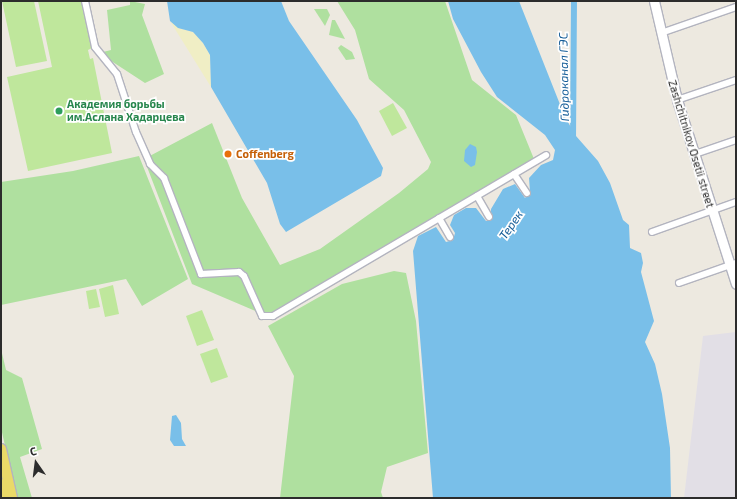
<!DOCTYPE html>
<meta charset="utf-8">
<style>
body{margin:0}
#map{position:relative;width:737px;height:499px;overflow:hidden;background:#ede9e0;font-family:"Exo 2",sans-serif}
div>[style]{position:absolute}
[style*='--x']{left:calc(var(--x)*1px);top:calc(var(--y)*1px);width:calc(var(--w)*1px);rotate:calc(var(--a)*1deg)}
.industrial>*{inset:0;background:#e2dfe6}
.green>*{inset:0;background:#afe09f}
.sand>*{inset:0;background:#f0eec5}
.pitch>*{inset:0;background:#bfe79c}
.water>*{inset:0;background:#79bfe9}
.canal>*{height:5.5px;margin:-2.75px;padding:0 2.75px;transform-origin:2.75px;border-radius:2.75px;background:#79bfe9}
.roads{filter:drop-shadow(1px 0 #b3b4bf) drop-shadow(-1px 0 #b3b4bf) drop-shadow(0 1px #b3b4bf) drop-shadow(0 -1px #b3b4bf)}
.street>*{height:6px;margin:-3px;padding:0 3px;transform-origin:3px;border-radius:3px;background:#fff}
.secondary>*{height:9px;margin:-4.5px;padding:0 4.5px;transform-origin:4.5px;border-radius:4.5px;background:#fff}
.primary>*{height:10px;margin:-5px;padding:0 5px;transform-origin:5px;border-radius:5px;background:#ead968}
.dots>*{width:11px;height:11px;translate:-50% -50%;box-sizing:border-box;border:2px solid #fff;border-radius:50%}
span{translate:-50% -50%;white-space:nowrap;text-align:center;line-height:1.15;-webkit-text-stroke:3.5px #fff;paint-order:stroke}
.leisure-label{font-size:11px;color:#27864d;font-weight:700}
.left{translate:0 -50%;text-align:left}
.street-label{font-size:11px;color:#2c2c2c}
.food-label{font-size:11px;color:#c56008;font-weight:700}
.water-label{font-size:12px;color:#155d98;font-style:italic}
.frame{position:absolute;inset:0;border:2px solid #2c2c2c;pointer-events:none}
.north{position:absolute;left:16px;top:443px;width:40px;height:40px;-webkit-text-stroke:3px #fff;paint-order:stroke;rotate:346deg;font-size:11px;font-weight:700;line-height:16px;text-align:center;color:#2c2c2c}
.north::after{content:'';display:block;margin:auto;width:14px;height:18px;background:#2c2c2c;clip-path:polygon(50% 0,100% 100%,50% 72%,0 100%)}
</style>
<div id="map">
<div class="industrial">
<i style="clip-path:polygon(736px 332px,736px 498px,684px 498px,703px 336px)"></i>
</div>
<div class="green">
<i style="clip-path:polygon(130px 1px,145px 4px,142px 15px,164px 74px,145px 83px,99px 53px,111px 50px,107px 10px,130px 5px)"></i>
<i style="clip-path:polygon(337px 1px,445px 1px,472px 80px,516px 115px,534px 159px,267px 316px,192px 284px,144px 159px,212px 123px,242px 198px,280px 265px,320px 249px,399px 193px,428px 169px,431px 162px,404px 110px,369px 79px,355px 30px)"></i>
<i style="clip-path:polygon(314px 9px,327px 9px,330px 15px,325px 26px)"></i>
<i style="clip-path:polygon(332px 20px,335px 20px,345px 39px,329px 35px)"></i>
<i style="clip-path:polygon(341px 45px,352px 52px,355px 59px,346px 60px,338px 48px)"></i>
<i style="clip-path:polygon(139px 156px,188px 279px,142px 306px,126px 279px,1px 305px,1px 182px,73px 171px)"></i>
<i style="clip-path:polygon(394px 271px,406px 273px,416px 321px,428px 453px,387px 467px,381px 492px,383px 498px,280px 498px,294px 376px,268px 326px,342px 284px)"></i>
<i style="clip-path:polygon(1px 349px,6px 370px,22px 378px,42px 449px,20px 457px,32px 498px,17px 498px,1px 428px)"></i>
</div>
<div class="sand">
<i style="clip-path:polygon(170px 21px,178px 28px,193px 32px,203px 43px,210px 55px,211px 87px)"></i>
</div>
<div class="pitch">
<i style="clip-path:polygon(2px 1px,34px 1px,47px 61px,16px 67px)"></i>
<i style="clip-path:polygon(38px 1px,81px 1px,92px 48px,88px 50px,90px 59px,93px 58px,112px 153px,28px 171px,7px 77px,52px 67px)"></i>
<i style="clip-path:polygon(393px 103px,407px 128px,392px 136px,379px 111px)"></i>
<i style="clip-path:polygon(113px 285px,119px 314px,105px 317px,99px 289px)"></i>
<i style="clip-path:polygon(96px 289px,100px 307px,89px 309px,86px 291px)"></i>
<i style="clip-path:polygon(202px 310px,214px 340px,197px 346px,186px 316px)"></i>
<i style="clip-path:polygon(217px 348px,228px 377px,211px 383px,200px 354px)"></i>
</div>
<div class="water">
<i style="clip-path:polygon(167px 1px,281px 1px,289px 21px,357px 120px,383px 168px,381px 176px,286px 232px,280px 224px,267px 183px,211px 87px,210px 55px,203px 43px,193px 32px,178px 28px,170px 21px)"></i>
<i style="clip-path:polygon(448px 1px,519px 1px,565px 117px,576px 136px,598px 161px,610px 183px,623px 220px,629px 225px,630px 248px,641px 253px,643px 263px,641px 272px,654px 321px,645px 342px,655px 364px,662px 394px,670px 448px,671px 498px,433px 498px,413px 251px,418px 236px,436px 227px,446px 242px,453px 240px,455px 233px,450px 225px,454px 215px,466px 208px,476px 208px,486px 221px,491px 221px,491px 209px,503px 189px,515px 184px,525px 198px,530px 192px,529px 178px,541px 165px,553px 160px,555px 150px,545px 135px,497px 97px,481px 72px,453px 19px)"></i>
<i style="clip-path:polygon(470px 144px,476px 147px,477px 152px,475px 165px,471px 167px,464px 161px,465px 150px)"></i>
<i style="clip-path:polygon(176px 415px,181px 423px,182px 439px,186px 446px,174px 446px,170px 440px,172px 416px)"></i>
</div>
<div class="canal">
<i style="--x:573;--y:142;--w:141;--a:-89.6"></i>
</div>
<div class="roads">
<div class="street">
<i style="--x:85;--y:1;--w:47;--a:77.7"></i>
<i style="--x:95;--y:47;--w:35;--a:51"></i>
<i style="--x:117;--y:74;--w:61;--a:71.9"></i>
<i style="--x:136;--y:132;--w:35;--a:66"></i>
<i style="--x:150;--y:164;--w:20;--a:45"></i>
<i style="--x:164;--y:178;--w:103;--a:68.9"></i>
<i style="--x:201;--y:274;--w:38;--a:-3"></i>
<i style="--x:239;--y:272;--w:6;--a:39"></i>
<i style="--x:244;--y:276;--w:44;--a:65.8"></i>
<i style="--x:262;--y:316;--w:11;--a:0"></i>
<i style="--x:273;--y:316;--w:317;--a:-30.5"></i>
<i style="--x:661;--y:33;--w:79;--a:-19.1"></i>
<i style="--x:677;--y:100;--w:62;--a:-18.7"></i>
<i style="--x:695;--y:154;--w:43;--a:-18.9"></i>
<i style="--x:514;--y:174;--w:23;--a:56"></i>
<i style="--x:477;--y:196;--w:24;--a:60"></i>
<i style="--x:439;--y:218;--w:22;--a:60"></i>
<i style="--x:652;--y:232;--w:89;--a:-19.7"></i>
<i style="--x:679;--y:283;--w:60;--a:-19.3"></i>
</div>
<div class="secondary">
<i style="--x:654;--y:1;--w:102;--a:76.9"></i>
<i style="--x:677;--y:100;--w:193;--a:72.2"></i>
</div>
<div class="primary">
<i style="--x:1;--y:449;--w:50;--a:77.3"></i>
<i style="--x:1;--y:484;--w:14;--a:78"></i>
</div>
</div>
<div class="dots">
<i style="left:59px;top:111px;background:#2e9e5b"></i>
<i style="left:228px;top:154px;background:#e8710a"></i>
</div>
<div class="leisure-label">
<span class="left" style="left:67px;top:111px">Академия борьбы<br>им.Аслана Хадарцева</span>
</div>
<div class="street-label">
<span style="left:691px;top:144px;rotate:73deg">Zashchitnikov Osetii street</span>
</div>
<div class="food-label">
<span class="left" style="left:236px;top:154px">Coffenberg</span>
</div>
<div class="water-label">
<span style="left:564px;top:77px;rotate:-91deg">Гидроканал ГЭС</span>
<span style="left:511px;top:225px;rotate:-56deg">Терек</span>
</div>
<div class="frame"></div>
<div class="north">С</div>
</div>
